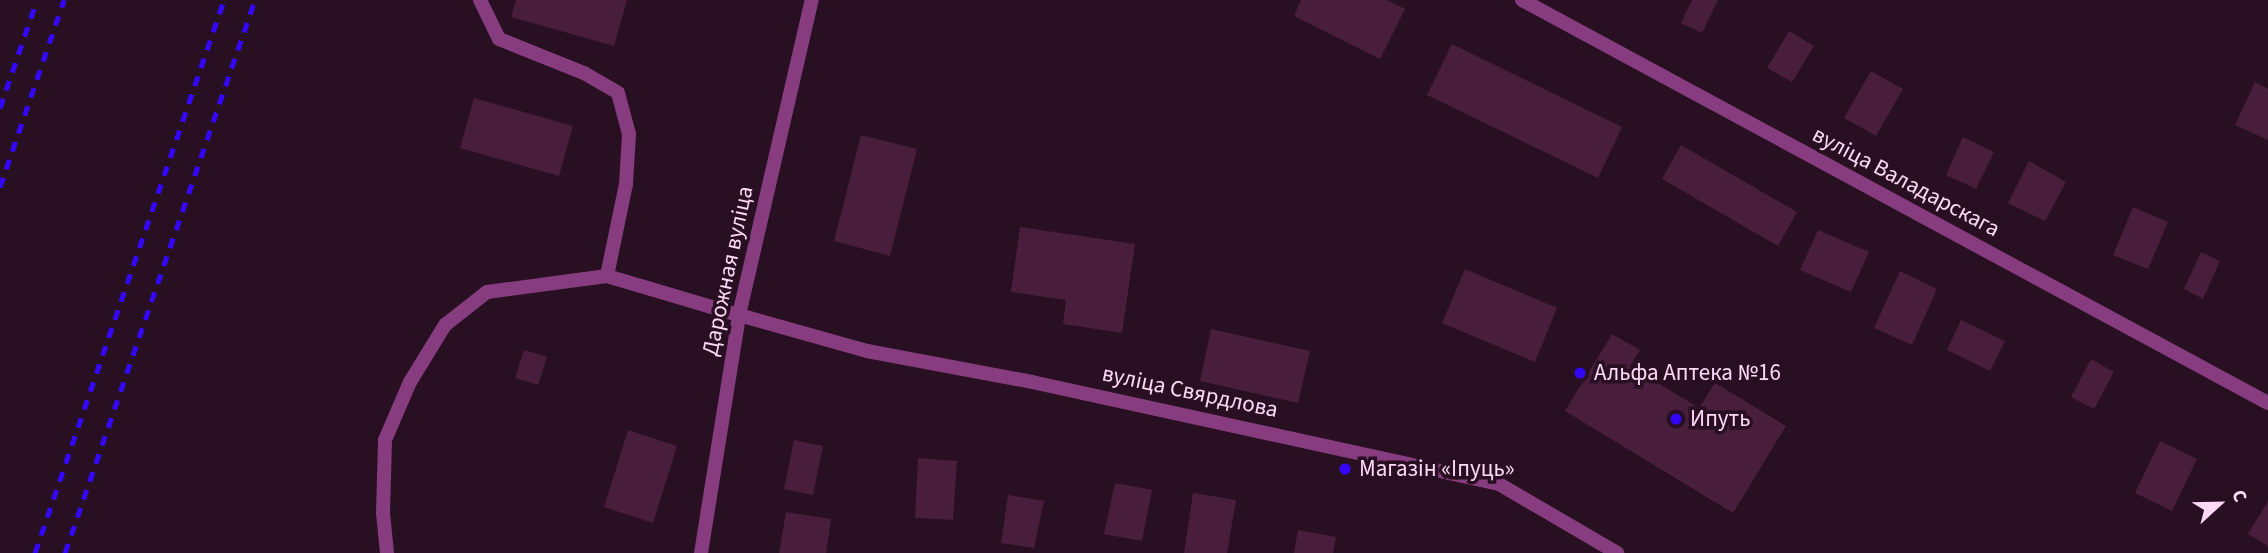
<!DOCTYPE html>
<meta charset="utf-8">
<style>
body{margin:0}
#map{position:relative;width:2268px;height:553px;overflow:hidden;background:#281022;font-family:"Source Sans 3",sans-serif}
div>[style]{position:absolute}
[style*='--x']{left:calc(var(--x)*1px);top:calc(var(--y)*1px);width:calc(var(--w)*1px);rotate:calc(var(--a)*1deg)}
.building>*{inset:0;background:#491d3c}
.service>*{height:14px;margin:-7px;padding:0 7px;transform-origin:7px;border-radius:7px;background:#863c7e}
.minor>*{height:14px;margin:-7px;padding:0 7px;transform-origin:7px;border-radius:7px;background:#863c7e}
.tertiary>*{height:14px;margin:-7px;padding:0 7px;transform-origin:7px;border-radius:7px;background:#863c7e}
.rail>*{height:5px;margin-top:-2.5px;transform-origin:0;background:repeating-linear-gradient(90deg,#3307fb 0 10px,transparent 0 19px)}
.dots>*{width:19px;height:19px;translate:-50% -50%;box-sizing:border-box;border:4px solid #281022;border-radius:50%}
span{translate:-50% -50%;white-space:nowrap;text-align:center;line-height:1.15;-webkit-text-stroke:7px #281022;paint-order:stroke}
.street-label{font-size:23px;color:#fed8f7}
.poi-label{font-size:23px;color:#fed8f7}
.left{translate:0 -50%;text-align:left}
.north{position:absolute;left:2184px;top:469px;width:70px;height:70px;-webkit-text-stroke:5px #281022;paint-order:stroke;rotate:68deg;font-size:19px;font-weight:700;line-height:28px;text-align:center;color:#fed8f7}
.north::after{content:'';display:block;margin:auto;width:24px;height:32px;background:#fed8f7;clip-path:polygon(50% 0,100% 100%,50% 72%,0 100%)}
</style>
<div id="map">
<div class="building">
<i style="clip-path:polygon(516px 0,627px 0,614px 46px,511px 17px)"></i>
<i style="clip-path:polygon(1301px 0,1387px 0,1405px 9px,1380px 59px,1294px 16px)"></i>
<i style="clip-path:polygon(1692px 0,1718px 0,1702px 33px,1681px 23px)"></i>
<i style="clip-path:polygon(1789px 31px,1814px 46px,1792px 82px,1767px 68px)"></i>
<i style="clip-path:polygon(1452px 44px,1622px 127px,1598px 178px,1427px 95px)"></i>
<i style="clip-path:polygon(1871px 71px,1903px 89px,1876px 136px,1844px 118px)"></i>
<i style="clip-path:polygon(2255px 82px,2268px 89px,2268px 140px,2235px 125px)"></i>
<i style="clip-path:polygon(474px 98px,573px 126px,559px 176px,460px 148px)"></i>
<i style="clip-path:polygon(861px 135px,917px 149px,890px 256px,834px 241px)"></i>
<i style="clip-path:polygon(1963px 137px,1994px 152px,1976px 189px,1946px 175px)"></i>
<i style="clip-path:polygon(1681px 145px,1797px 212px,1778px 246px,1662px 179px)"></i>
<i style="clip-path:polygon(2029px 161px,2066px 182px,2045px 221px,2008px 203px)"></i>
<i style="clip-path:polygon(2133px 207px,2168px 222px,2148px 269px,2113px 255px)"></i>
<i style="clip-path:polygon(1020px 227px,1135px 244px,1122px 333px,1063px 324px,1066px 300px,1011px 292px)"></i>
<i style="clip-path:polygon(1818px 230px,1869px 252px,1851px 292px,1800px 270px)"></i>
<i style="clip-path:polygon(2201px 252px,2220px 261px,2203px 299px,2184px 289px)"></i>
<i style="clip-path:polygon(1465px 269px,1557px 308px,1535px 362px,1442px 323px)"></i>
<i style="clip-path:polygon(1900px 271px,1937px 289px,1912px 345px,1874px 328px)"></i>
<i style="clip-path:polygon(1961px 320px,2005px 341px,1990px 371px,1947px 350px)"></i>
<i style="clip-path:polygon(1211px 329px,1310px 351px,1298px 403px,1200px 381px)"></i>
<i style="clip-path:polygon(1612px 334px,1640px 350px,1630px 366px,1699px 408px,1715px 383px,1786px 426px,1733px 513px,1565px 411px)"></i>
<i style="clip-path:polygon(524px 350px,547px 357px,538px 385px,515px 378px)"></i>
<i style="clip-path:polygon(2091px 359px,2114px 372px,2094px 409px,2071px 397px)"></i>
<i style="clip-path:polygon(628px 430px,677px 446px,653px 523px,604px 507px)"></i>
<i style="clip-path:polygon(794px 440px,823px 446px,813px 495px,784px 489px)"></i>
<i style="clip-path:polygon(2160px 441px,2197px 459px,2172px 511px,2135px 493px)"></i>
<i style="clip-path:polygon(918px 458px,957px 461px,953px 520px,915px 518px)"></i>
<i style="clip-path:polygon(1115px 483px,1152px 490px,1142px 541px,1104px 534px)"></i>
<i style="clip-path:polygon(1193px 493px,1236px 500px,1227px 553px,1184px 553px)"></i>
<i style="clip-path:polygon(1008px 495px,1044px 501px,1034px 548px,1001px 543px)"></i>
<i style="clip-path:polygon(2268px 501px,2268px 546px,2248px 534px)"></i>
<i style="clip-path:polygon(786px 512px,831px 519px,826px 553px,779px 553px)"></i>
<i style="clip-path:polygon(1298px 530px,1336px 537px,1333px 553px,1294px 553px)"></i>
</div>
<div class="service">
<i style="--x:480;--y:0;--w:43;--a:64"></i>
<i style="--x:499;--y:39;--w:92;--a:21.8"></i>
<i style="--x:584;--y:73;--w:39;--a:30"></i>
<i style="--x:618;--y:93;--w:42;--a:75"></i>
<i style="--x:629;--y:134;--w:50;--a:93.4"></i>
<i style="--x:626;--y:184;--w:94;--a:101.7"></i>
<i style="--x:607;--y:276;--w:138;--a:16.5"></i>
<i style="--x:387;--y:553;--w:40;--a:-95.7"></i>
<i style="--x:383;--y:513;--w:73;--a:-88.4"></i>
<i style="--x:385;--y:440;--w:63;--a:-66.7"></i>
<i style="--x:410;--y:382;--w:67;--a:-58.4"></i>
<i style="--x:445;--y:325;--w:53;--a:-38.2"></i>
<i style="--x:487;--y:292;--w:121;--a:-7.6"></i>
</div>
<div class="minor">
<i style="--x:1522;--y:0;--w:848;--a:28.38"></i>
</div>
<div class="tertiary">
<i style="--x:739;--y:315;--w:133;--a:15.7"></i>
<i style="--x:867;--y:351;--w:168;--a:10.6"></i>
<i style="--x:1032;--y:382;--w:478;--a:12.3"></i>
<i style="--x:1499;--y:484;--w:137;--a:30.3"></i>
<i style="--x:701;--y:553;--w:241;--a:-80.9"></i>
<i style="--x:739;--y:315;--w:323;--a:-77"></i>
</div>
<div class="rail">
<i style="--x:0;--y:108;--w:114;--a:-71.1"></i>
<i style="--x:0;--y:187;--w:198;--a:-71.1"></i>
<i style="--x:35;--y:553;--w:584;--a:-71.13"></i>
<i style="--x:65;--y:553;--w:585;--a:-71.04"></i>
</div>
<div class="dots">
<i style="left:1580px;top:373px;background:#3307fb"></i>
<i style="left:1676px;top:419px;background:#3307fb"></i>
<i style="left:1345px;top:469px;background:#3307fb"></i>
</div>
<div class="street-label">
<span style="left:1906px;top:182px;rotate:28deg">вуліца Валадарскага</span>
<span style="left:728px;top:271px;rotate:-78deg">Дарожная вуліца</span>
<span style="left:1190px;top:392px;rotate:12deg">вуліца Свярдлова</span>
</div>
<div class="poi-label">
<span class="left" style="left:1594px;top:373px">Альфа Аптека №16</span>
<span class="left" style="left:1690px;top:419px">Ипуть</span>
<span class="left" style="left:1359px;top:469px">Магазін «Іпуць»</span>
</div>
<div class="north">С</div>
</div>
